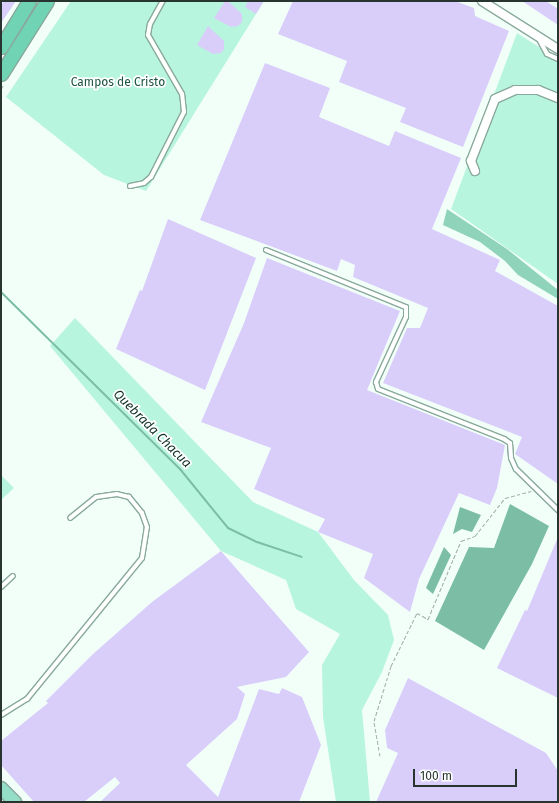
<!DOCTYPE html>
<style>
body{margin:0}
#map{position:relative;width:559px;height:803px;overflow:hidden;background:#f2fff9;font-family:"Fira Sans",sans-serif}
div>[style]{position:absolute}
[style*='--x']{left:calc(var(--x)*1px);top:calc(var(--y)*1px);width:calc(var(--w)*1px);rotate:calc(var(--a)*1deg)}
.green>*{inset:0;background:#b8f5de}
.forest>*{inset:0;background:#8fd3ba}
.water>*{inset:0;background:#7bbea5}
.stream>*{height:2px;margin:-1px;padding:0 1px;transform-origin:1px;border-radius:1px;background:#7bbea5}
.building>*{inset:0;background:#d9cefa}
.path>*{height:1px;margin-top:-0.5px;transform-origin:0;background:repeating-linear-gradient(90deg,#a0ada8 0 4px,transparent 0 6px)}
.roads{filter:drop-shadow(1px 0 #89a99c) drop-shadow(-1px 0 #89a99c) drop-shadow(0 1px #89a99c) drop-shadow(0 -1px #89a99c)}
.service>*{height:4px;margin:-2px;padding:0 2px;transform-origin:2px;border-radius:2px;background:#fff}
.minor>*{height:8px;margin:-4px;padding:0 4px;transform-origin:4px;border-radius:4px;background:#fff}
.primary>*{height:12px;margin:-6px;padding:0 6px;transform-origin:6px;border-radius:6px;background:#94dec7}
.trunk>*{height:13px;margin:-6.5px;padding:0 6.5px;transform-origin:6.5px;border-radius:6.5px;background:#70d3b4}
span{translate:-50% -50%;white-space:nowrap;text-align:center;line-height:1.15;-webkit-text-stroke:3.5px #fff;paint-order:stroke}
.park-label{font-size:12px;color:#1e5443}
.water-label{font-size:13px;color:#103026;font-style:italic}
.frame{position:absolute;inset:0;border:2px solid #27342f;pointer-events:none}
.scale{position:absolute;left:413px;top:769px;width:104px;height:18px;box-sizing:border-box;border:2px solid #27342f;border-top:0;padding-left:5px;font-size:12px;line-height:14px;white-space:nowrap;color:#27342f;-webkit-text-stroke:3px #fff;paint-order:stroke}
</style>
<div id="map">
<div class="green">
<i style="clip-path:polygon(71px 1px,264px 1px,146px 191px,104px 175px,6px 97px)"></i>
<i style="clip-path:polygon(517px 33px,558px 59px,558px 284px,451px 209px)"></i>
<i style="clip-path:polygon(75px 318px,253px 502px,318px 532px,354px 580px,388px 615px,394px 640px,382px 672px,362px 710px,370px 802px,336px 802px,323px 717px,322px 665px,340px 634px,296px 609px,286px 580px,221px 551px,50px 346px)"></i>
<i style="clip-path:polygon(1px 475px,14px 488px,1px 500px)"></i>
</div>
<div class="forest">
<i style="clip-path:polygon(447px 209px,507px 249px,558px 290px,558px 299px,518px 275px,505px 261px,480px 242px,443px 225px)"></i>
</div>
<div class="water">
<i style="clip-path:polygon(510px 504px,549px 526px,532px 564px,484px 650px,435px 621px,469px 547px,494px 548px)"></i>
<i style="clip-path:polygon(460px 507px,481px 515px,472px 532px,462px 529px,453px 534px)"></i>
<i style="clip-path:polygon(444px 547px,451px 555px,433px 594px,426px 588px)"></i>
</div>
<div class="stream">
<i style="--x:1;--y:292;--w:252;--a:44.7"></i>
<i style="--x:180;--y:469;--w:76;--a:50.9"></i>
<i style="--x:228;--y:528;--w:32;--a:26"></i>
<i style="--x:257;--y:542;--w:47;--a:18.4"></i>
</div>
<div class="building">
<i style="clip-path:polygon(4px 1px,16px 1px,1px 23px,1px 5px)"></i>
<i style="clip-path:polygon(225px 1px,228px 1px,242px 14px,242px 22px,238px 26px,231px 27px,214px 18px)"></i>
<i style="clip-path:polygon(248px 1px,264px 1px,256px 14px,245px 7px)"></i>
<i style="clip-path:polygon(293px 1px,455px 1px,474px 8px,475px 16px,509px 31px,463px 147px,400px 122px,406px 108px,339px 82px,347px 61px,278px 34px)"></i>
<i style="clip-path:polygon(522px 1px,546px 1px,558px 9px,558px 25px)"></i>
<i style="clip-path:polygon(208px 26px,224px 41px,224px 49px,221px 53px,213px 54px,197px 45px)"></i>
<i style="clip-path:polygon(265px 63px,330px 88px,319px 117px,389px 146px,395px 131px,461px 158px,432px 229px,500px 260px,495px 271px,558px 306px,558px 484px,515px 454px,522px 437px,383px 383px,407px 328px,420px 328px,428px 308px,353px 277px,355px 265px,341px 259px,337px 271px,200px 220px)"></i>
<i style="clip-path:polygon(168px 219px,256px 258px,205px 390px,116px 349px,140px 290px,142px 291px)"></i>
<i style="clip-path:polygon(267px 258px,400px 311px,367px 390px,505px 445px,497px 488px,490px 505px,459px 493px,419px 579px,410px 612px,364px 578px,373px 554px,318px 532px,325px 519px,254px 489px,271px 448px,201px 422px,244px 323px)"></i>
<i style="clip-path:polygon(558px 537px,558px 698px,497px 668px,525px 610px,527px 611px)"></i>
<i style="clip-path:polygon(221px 551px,309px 652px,286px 677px,237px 687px,245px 694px,237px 719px,186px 765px,218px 797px,259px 689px,279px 694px,282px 688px,302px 697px,321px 745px,299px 802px,100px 802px,120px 783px,115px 777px,84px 802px,34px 802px,1px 765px,1px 741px,48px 703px,46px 701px,93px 654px,152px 602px)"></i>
<i style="clip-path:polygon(408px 678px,546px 753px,558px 771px,558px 802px,376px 802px,398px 753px,387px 748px,385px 730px)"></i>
</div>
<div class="path">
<i style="--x:1;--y:89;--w:6;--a:-59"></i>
<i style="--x:380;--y:756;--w:36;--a:-100"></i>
<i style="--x:374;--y:721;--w:58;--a:-72.8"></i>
<i style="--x:391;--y:666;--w:59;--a:-63.9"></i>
<i style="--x:417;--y:613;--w:13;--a:29"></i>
<i style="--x:428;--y:619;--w:85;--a:-67.1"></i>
<i style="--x:461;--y:541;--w:15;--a:-20"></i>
<i style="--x:475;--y:536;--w:48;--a:-51.7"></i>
<i style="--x:505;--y:498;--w:27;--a:-15"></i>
</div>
<div class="roads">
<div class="service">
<i style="--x:539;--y:39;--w:17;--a:62"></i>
<i style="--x:547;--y:54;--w:12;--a:24"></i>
<i style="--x:130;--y:186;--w:14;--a:-12"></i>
<i style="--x:144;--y:183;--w:9;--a:-41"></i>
<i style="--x:151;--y:177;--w:73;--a:-63.1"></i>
<i style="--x:184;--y:112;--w:18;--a:-96"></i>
<i style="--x:182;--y:94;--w:68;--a:-120"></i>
<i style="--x:148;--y:35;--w:11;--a:-80"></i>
<i style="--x:150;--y:24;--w:26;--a:-61"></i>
<i style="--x:266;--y:250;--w:151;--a:22.2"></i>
<i style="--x:406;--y:307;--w:10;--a:90"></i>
<i style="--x:406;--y:317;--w:72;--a:114.8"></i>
<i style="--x:376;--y:382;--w:7;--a:74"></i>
<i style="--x:378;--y:389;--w:136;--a:21.6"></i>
<i style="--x:504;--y:439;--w:7;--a:34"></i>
<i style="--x:510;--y:443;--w:15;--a:86"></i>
<i style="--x:511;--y:458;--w:12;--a:66"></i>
<i style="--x:516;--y:469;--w:59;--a:44.3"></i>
<i style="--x:1;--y:587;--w:16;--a:-43"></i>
<i style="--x:1;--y:715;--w:31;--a:-32"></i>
<i style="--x:27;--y:699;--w:182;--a:-50.8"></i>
<i style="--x:142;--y:558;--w:31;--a:-81"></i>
<i style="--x:147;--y:527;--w:15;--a:-110"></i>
<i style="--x:142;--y:513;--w:21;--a:-129"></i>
<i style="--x:129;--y:497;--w:12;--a:-166"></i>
<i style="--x:117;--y:494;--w:21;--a:172"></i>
<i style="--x:96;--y:497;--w:33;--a:141"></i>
</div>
<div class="minor">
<i style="--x:482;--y:1;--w:90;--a:32.3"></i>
<i style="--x:475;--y:171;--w:11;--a:-112"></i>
<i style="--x:471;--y:161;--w:66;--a:-68.8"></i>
<i style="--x:495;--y:99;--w:22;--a:-24"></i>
<i style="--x:515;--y:90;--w:23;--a:0"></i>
<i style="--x:538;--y:90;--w:22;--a:22"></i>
</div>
<div class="primary">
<i style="--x:1;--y:788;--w:20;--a:45"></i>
</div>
<div class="trunk">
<i style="--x:1;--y:47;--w:54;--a:-58.7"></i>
<i style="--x:1;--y:74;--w:86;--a:-57.8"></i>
</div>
</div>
<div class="park-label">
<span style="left:118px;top:83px">Campos de Cristo</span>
</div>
<div class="water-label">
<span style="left:152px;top:429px;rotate:45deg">Quebrada Chacua</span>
</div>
<div class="frame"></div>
<div class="scale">100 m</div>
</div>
